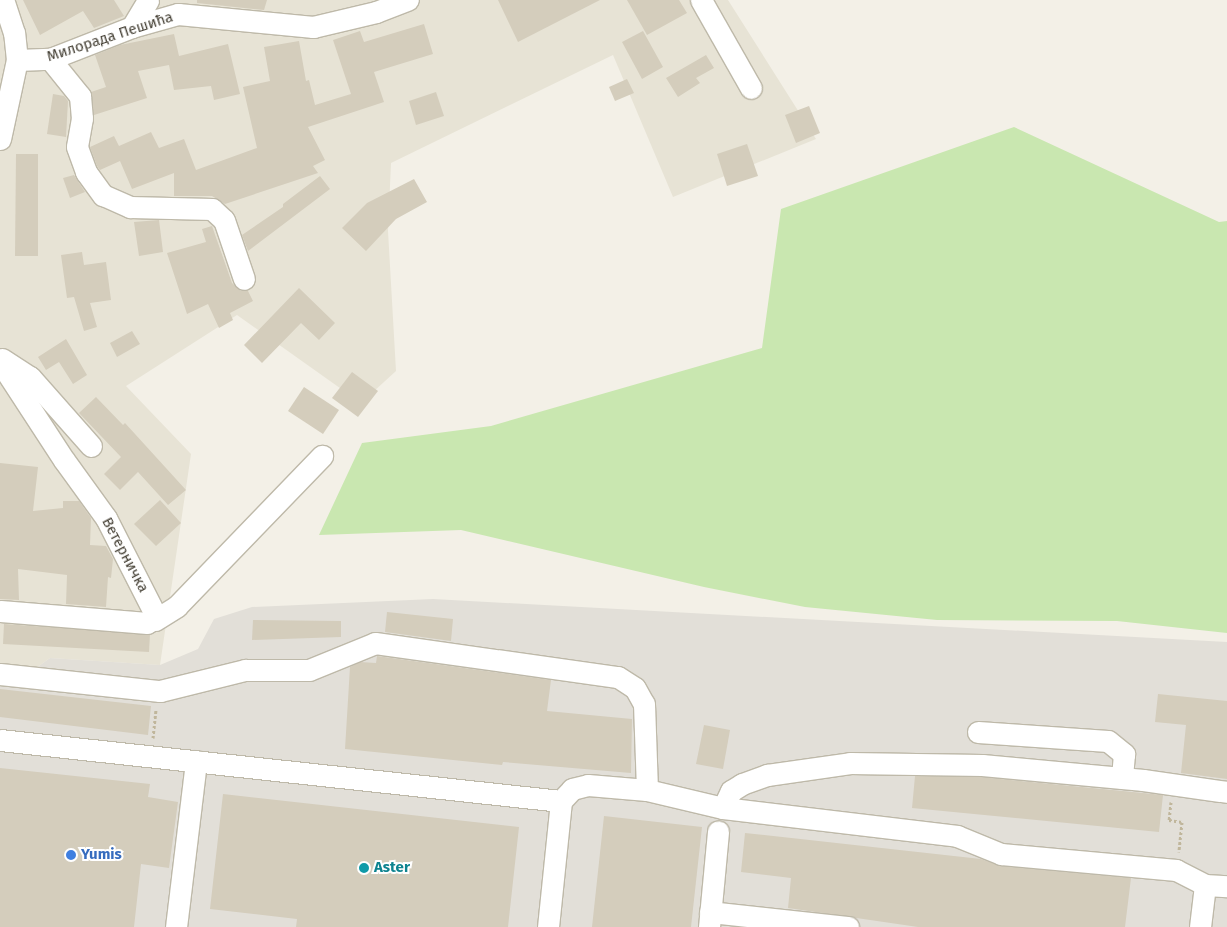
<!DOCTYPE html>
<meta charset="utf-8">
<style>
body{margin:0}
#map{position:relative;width:1227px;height:927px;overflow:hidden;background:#f3f0e7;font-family:"Fira Sans",sans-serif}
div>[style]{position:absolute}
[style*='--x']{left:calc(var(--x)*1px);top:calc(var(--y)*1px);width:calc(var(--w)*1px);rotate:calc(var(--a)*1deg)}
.residential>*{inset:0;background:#e7e3d5}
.industrial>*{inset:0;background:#e2dfd8}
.green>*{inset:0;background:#c9e7b0}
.building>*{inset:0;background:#d4cdbc}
.path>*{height:3px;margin-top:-1.5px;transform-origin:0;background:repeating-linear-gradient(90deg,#c0b69b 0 2.5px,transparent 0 5px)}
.roads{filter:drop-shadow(1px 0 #beb9a9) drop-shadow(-1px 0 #beb9a9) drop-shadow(0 1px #beb9a9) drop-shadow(0 -1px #beb9a9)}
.minor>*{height:21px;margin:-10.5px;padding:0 10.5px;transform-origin:10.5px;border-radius:10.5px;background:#fff}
.dots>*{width:14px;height:14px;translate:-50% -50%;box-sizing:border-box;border:2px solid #fff;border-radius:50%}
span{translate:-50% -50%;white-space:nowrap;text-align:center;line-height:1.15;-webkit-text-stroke:4px #fff;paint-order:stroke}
.street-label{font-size:15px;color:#464136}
.shop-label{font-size:15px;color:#366cbe;font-weight:700}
.left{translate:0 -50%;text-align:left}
.culture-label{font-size:15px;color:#0d838f;font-weight:700}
</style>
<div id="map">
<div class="residential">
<i style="clip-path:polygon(0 0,728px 0,816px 139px,673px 197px,613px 55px,391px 163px,388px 231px,396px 371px,361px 403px,237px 315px,126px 386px,191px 454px,160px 665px,50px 658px,36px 668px,0 664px)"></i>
</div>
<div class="industrial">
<i style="clip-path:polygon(433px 599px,1227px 642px,1227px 927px,0 927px,0 664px,36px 668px,50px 658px,160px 665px,198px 649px,214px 619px,252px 607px)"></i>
</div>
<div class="green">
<i style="clip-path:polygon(1014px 127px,1219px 222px,1227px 221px,1227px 633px,1117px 621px,937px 620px,805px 607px,704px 587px,461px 530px,319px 535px,362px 443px,491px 426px,762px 348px,781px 209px)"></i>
</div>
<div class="building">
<i style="clip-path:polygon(23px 0,114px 0,124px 16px,94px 28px,83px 11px,40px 35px)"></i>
<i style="clip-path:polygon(197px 0,267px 0,264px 10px,197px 3px)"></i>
<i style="clip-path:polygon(498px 0,600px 0,518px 42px)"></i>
<i style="clip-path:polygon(627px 0,679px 0,687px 13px,647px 35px)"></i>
<i style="clip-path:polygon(424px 24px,433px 54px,374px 72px,384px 102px,308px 127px,325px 160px,313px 166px,318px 173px,225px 204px,212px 196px,174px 196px,174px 173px,132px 189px,120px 161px,100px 170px,97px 166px,90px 147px,114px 136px,119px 146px,151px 132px,159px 148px,184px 139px,196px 170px,257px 148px,243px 87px,270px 81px,264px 47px,299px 41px,306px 81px,309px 80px,315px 105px,351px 94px,333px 40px,360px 31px,364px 42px)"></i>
<i style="clip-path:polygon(643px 31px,663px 67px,642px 79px,622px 42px)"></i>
<i style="clip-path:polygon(174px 34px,179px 56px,228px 44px,240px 94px,214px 100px,211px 86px,174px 90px,169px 65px,138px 71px,147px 98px,94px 115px,91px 92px,106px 87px,95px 55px,120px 45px)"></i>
<i style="clip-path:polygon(706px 55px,714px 68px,696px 78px,700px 83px,678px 97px,666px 78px)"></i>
<i style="clip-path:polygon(627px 79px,634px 93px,615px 101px,609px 87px)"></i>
<i style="clip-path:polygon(436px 92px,444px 116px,416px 125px,409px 101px)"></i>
<i style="clip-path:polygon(53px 94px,64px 96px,68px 101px,66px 137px,47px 134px)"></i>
<i style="clip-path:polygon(809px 106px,820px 133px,796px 143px,785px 115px)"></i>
<i style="clip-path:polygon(747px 144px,758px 176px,727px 186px,717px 154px)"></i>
<i style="clip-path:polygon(16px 154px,38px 154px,38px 256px,15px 256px)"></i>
<i style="clip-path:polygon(74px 175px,85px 192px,70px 198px,63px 178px)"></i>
<i style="clip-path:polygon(320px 176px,330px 189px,248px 251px,242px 235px,283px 207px,283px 204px)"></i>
<i style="clip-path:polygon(414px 179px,427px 202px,396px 219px,366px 251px,342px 228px,367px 203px)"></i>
<i style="clip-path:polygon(159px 220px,163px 252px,139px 256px,134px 222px)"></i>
<i style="clip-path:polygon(212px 226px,232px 283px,241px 291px,248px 291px,253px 301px,230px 313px,233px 320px,219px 328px,208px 304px,187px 314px,167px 253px,206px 242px,202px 229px)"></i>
<i style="clip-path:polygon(82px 252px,84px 265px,106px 262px,111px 300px,90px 303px,97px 327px,84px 331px,74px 297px,67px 298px,61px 255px)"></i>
<i style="clip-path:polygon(299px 288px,335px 323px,319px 340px,301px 323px,262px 363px,244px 345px)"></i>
<i style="clip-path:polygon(132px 331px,140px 344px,117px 357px,110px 343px)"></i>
<i style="clip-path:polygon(66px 339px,87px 375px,73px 384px,59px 362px,46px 370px,38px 357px)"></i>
<i style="clip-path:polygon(352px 372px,378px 391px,358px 417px,332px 398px)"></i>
<i style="clip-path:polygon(304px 387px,339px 410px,323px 434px,288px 411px)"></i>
<i style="clip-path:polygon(96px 397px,123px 425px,125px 423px,186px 490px,168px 505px,138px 472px,120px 490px,104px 474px,121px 457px,79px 413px)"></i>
<i style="clip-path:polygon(0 463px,38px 467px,33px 511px,63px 508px,63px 501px,79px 501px,91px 518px,90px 545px,106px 546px,113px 559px,111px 578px,108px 577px,106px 607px,66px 604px,67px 575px,18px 569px,19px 600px,0 599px)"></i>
<i style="clip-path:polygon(160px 500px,181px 523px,156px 546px,134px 524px)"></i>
<i style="clip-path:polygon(387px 612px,453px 619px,451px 641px,385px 632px)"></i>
<i style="clip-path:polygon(253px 620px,341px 621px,341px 637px,252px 640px)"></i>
<i style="clip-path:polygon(4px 624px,150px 634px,149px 652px,3px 644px)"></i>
<i style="clip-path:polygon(377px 656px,551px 680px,547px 711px,632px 719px,631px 773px,503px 762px,502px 765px,345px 749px,350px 667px,360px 662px,376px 663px)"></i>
<i style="clip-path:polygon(0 689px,151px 706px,148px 735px,0 717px)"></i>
<i style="clip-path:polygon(1158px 694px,1227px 701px,1227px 779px,1181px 773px,1186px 725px,1155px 722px)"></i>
<i style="clip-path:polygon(704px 725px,730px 730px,723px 769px,696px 764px)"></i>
<i style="clip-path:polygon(0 768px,150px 784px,148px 797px,178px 802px,169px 868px,141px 864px,134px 927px,0 927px)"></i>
<i style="clip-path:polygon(915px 776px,981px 777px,1163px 795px,1159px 832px,912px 808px)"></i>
<i style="clip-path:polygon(223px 794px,519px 827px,508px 927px,296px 927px,297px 919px,210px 909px)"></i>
<i style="clip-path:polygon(604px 816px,702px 827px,691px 927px,592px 927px)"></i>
<i style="clip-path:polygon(745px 833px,981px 859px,1000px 866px,1131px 878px,1125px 927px,918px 927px,788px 908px,791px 878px,741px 872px)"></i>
</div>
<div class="path">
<i style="--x:153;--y:738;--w:29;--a:-84"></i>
<i style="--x:1171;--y:802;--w:18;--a:96"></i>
<i style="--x:1169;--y:820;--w:13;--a:9"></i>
<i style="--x:1182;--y:822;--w:30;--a:96"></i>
</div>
<div class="roads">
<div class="minor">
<i style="--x:701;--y:0;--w:101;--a:60.4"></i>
<i style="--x:132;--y:27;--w:31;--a:-59"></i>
<i style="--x:50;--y:59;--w:48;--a:51"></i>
<i style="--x:80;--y:96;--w:22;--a:85"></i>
<i style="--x:82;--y:118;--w:29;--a:100"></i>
<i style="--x:77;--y:147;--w:27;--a:70"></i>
<i style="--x:86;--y:172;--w:29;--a:54"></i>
<i style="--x:103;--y:195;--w:30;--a:24"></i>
<i style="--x:130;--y:207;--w:82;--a:1.4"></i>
<i style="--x:212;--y:209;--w:16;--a:43"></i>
<i style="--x:224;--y:220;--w:62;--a:71.3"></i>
<i style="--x:17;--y:60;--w:33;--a:-2"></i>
<i style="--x:50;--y:59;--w:88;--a:-21.3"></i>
<i style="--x:132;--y:27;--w:48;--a:-15.8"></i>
<i style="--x:178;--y:14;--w:136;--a:5.5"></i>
<i style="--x:313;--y:27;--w:65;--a:-13.4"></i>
<i style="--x:376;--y:12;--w:34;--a:-21"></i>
<i style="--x:0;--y:139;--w:81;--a:-77.9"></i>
<i style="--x:17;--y:60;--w:27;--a:-96"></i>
<i style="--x:14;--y:33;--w:35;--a:-108"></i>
<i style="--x:2;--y:359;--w:33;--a:33"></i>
<i style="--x:30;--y:377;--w:92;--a:48.5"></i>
<i style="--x:0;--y:362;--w:117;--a:56.9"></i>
<i style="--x:64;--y:460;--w:72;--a:54.1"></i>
<i style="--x:106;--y:518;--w:110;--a:63"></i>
<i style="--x:156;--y:616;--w:11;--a:142"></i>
<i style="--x:147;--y:623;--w:147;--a:-175.3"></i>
<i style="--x:155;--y:620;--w:26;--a:-32"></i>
<i style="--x:177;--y:606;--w:209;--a:-46"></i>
<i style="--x:0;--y:674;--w:161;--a:6.1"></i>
<i style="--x:160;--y:691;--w:88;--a:-13.9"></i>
<i style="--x:245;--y:670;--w:64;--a:0"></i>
<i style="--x:309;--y:670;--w:71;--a:-22.2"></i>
<i style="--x:375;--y:643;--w:245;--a:8"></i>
<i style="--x:618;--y:677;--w:20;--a:33"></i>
<i style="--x:635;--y:688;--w:18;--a:61"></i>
<i style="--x:644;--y:704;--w:86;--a:88"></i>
<i style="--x:978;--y:732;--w:130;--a:4"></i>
<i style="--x:1108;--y:741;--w:21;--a:39"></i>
<i style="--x:1124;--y:754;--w:24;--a:95"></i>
<i style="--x:0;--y:740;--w:564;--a:6.21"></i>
<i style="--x:723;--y:808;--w:19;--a:-65"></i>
<i style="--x:731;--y:791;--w:13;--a:-32"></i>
<i style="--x:742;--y:784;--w:27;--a:-20"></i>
<i style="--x:767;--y:775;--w:84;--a:-8.2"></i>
<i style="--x:850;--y:763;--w:132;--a:0.9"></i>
<i style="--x:982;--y:765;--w:162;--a:5.3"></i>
<i style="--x:1143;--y:780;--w:85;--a:8.1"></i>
<i style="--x:710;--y:912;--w:139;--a:6.2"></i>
<i style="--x:176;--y:927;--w:167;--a:-83.1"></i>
<i style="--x:548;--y:927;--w:127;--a:-84.1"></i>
<i style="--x:561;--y:801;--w:16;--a:-47"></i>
<i style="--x:572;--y:789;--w:16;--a:-14"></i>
<i style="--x:588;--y:785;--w:59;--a:4.8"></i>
<i style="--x:647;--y:790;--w:78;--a:13.3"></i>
<i style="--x:723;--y:808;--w:236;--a:6.8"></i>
<i style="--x:957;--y:836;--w:48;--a:22.2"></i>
<i style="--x:1001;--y:854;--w:176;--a:5.2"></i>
<i style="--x:1176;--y:870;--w:33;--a:27"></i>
<i style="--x:1205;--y:885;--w:22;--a:3"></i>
<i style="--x:709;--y:927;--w:96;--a:-84.6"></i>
<i style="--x:1200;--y:927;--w:42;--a:-83.2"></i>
</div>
</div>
<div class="dots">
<i style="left:71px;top:855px;background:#3f7fe0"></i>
<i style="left:364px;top:868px;background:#0f9aa8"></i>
</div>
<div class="street-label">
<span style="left:110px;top:37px;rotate:-18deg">Милорада Пешића</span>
<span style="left:125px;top:555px;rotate:62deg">Ветерничка</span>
</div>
<div class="shop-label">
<span class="left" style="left:81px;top:855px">Yumis</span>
</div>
<div class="culture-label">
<span class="left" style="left:374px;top:868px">Aster</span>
</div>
</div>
